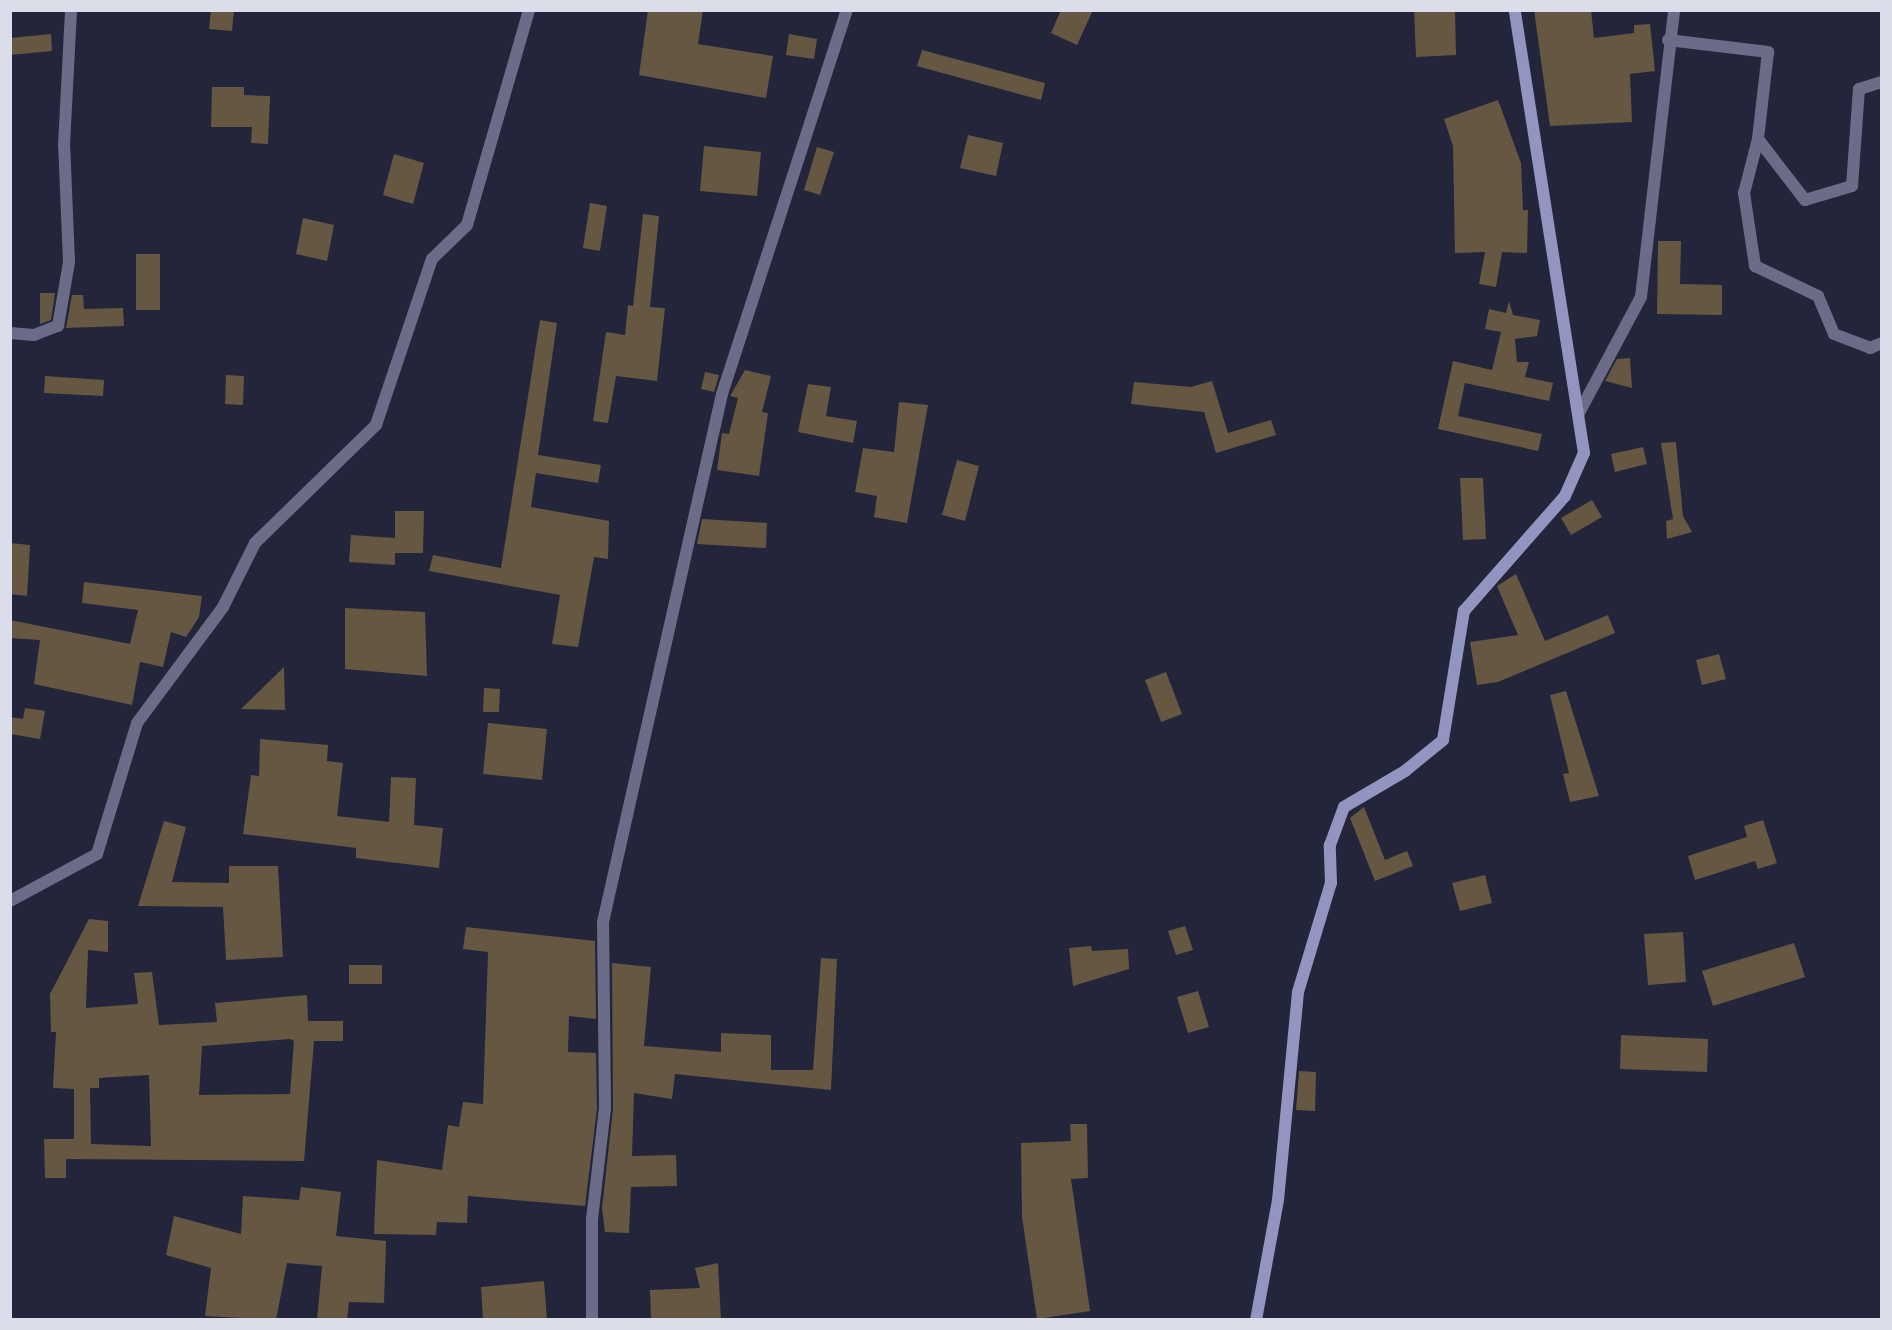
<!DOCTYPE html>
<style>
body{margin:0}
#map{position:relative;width:1892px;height:1330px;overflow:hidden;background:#23253a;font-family:Overpass,sans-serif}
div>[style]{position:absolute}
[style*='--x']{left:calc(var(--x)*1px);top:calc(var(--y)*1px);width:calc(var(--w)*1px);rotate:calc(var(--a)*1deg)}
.building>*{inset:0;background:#655741}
.street>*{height:12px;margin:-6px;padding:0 6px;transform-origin:6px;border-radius:6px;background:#6b6d88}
.secondary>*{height:12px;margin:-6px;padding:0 6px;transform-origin:6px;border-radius:6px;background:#9195bf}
span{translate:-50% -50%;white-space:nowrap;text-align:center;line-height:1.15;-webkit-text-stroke:5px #1a1b2f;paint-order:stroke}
.frame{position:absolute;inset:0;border:12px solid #dbddeb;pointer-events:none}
</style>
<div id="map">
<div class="building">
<i style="clip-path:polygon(211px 10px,234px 10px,232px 31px,209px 29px)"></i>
<i style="clip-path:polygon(648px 10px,703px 10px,698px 44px,773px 56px,766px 98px,639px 75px)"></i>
<i style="clip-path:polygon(1061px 10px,1093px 10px,1077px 45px,1051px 33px)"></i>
<i style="clip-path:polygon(1414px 10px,1455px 10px,1456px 55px,1416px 57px)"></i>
<i style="clip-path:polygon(1534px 10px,1591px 10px,1594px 38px,1634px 33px,1634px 25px,1650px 24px,1655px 71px,1630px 74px,1632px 122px,1550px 126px)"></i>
<i style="clip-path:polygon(51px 34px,52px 51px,10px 55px,10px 38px)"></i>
<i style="clip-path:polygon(789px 34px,817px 39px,814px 59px,786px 55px)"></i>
<i style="clip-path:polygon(922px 50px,1045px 83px,1041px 100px,917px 66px)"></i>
<i style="clip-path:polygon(212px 87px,244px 87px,244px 95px,270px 96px,268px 144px,251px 143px,252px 127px,211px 127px)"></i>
<i style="clip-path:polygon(1498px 100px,1521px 163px,1523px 210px,1528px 210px,1527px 253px,1502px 252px,1496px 287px,1479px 284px,1485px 252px,1455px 253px,1453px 146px,1444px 119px)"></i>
<i style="clip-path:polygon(968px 135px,1003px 143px,996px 176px,960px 168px)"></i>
<i style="clip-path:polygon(704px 146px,761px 152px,757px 196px,700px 191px)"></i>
<i style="clip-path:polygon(817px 147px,834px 152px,820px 195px,804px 190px)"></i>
<i style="clip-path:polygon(394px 154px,424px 163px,413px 204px,383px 195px)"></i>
<i style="clip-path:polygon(590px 203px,607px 206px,600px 251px,583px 248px)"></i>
<i style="clip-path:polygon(643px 214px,659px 216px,650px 307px,665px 308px,657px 381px,616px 376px,608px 423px,593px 421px,606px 332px,625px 335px,628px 305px,633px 306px)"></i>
<i style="clip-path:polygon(303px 218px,334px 225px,327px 261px,296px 254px)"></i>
<i style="clip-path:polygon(1658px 241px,1681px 241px,1680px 284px,1722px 285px,1722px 315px,1657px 314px)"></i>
<i style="clip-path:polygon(136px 254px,160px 254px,160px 310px,136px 310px)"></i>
<i style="clip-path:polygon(40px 293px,55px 293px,51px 320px,40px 324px)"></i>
<i style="clip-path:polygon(72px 295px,83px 295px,84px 309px,123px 308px,124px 326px,66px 328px)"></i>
<i style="clip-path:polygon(1509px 301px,1513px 315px,1540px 320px,1537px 336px,1515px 339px,1517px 362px,1529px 362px,1525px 377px,1553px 383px,1549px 401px,1465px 383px,1458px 416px,1542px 434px,1538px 451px,1438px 429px,1453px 361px,1492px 370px,1501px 332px,1485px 329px,1489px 309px,1506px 313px)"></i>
<i style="clip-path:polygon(540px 320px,557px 323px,538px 455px,601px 465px,598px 483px,536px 473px,531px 507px,609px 521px,608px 559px,594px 557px,578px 647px,552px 644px,560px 595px,429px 571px,433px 555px,501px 568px)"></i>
<i style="clip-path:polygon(1630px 358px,1632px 388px,1605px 381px,1617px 359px)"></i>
<i style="clip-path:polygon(745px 370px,771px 376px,762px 412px,768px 413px,759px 476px,717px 470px,722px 433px,729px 434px,738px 398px,730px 396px)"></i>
<i style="clip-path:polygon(705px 372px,719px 375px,714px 392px,701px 389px)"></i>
<i style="clip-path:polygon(226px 375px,244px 376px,243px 405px,225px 404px)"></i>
<i style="clip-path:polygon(45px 376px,104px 380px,103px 396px,44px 393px)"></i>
<i style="clip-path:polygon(1212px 381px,1228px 433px,1271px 420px,1276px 435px,1216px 453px,1204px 412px,1131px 404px,1134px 382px,1191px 387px)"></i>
<i style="clip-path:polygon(808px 384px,831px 387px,826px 416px,857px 421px,853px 443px,798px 432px)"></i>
<i style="clip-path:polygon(899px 402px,928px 405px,907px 523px,874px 517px,877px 496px,855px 492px,863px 448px,894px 452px)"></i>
<i style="clip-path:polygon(1676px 442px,1683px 516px,1692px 532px,1667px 539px,1666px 521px,1673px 519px,1661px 443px)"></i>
<i style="clip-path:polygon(1643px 447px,1647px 464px,1615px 472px,1611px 454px)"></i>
<i style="clip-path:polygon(957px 460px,979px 466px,965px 521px,942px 515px)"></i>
<i style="clip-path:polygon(1460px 478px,1483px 478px,1486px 539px,1463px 540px)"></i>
<i style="clip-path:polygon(1592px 500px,1602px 517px,1571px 535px,1561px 518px)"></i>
<i style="clip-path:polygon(395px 511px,424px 511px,423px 553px,395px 553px,395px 565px,349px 562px,351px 535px,395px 538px)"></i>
<i style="clip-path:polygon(702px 519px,767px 523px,766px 548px,697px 544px)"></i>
<i style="clip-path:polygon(10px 543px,30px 545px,27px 596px,10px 594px)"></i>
<i style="clip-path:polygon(1516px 574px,1545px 641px,1608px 615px,1615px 633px,1498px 682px,1477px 685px,1470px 642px,1518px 635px,1497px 586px)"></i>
<i style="clip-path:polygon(84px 582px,202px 596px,199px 617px,186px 637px,171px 632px,163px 667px,140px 662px,132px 705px,34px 684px,40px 640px,10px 638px,10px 620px,130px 644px,138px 610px,82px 603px)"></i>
<i style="clip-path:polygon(345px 608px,425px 612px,427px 676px,345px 669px)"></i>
<i style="clip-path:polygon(1719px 654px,1726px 679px,1702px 685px,1696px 660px)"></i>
<i style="clip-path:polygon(284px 667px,285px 710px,241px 709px)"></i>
<i style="clip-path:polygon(1166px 672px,1182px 714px,1161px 722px,1145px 680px)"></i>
<i style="clip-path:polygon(484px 688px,500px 689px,499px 712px,483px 712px)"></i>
<i style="clip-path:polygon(1566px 691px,1599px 796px,1570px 802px,1563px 774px,1569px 773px,1550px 695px)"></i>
<i style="clip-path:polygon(25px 708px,45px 711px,40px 739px,10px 734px,10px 717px,23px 719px)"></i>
<i style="clip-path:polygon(488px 723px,547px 729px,542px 780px,483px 774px)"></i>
<i style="clip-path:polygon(260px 739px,328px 745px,327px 761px,343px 763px,337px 816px,389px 822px,391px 777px,416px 778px,414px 825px,443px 828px,439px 868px,356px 858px,356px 848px,243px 834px,251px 775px,259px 776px)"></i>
<i style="clip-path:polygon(1364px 807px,1385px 860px,1407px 851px,1413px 866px,1375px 881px,1350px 818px)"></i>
<i style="clip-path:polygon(1763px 820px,1777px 863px,1758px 869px,1755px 861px,1695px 880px,1688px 856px,1747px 837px,1744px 826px)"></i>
<i style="clip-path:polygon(164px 821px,186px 827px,172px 882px,229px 883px,229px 866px,278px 866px,283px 957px,226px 960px,223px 907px,138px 906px)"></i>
<i style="clip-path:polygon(1485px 875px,1492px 903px,1460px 911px,1452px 883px)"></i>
<i style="clip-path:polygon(evenodd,89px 919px,108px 921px,108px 952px,88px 950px,86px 1008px,138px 1004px,134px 973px,152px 972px,159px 1025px,217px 1022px,215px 1003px,307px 995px,308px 1021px,343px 1021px,343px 1041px,314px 1041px,304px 1161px,66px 1159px,66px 1178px,45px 1178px,44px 1139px,74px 1139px,74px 1089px,53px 1088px,56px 1032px,51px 1032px,50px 994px,89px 919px,290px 1039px,294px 1041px,290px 1094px,199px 1095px,202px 1046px,290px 1039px,89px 919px,149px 1075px,151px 1146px,91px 1144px,90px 1088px,99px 1088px,99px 1078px,149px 1075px)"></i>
<i style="clip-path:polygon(1185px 926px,1193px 950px,1176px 955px,1168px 931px)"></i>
<i style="clip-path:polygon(466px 927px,595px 941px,596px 1019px,569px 1016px,568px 1052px,596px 1053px,597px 1109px,585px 1206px,468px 1196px,467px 1223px,437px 1222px,436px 1235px,374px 1234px,377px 1160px,442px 1170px,448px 1125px,459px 1127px,463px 1102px,483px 1104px,488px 952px,463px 949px)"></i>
<i style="clip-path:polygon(1683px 932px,1686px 982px,1648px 985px,1644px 934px)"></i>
<i style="clip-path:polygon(1794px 943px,1805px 977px,1713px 1006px,1702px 971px)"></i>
<i style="clip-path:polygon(1091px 946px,1092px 951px,1128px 949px,1129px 969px,1073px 986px,1069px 948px)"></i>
<i style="clip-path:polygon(821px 958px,837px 959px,831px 1090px,675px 1074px,672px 1099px,634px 1093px,632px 1156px,676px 1155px,677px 1186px,631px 1187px,629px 1233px,605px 1232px,602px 1208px,613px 1109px,612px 963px,651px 967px,644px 1046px,721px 1052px,721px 1033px,771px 1035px,771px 1070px,813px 1070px)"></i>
<i style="clip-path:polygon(349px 965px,382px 965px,382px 984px,349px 984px)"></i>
<i style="clip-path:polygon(1198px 991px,1209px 1027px,1188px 1033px,1177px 997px)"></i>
<i style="clip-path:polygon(1621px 1035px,1708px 1039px,1707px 1072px,1620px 1069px)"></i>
<i style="clip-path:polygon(1299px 1071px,1316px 1072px,1315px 1111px,1296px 1110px)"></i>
<i style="clip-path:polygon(1070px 1124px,1087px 1124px,1088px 1178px,1071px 1179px,1090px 1311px,1037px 1319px,1022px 1217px,1021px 1143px,1071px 1141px)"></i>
<i style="clip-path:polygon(301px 1187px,341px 1192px,336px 1236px,386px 1241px,384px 1303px,349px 1302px,347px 1320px,317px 1320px,322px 1266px,287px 1263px,276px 1320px,205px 1316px,211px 1268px,166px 1255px,174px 1216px,241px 1234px,243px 1196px,299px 1200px)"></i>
<i style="clip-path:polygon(718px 1263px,721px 1320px,651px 1320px,650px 1290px,700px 1288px,695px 1268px)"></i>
<i style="clip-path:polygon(544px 1281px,547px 1320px,483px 1320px,481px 1287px)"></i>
</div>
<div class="street">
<i style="--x:1668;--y:40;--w:101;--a:6.8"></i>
<i style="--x:1768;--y:52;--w:88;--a:96.6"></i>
<i style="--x:1758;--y:139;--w:77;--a:52.4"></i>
<i style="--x:1805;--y:200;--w:49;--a:-16.6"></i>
<i style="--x:1852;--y:186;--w:97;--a:-85.9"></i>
<i style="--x:1859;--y:89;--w:24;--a:-17"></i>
<i style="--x:1758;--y:139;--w:56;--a:104.5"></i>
<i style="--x:1744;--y:193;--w:74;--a:81.4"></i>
<i style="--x:1755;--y:266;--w:70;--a:25.5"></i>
<i style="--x:1818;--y:296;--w:41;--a:67.2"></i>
<i style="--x:1834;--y:334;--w:39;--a:21"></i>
<i style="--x:1870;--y:348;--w:13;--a:-23"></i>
<i style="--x:10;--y:333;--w:24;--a:5"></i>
<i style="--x:34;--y:335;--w:26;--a:-21"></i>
<i style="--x:58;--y:326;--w:65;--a:-80.2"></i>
<i style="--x:69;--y:262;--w:117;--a:-92.4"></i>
<i style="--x:64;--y:145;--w:135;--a:-87"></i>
<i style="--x:1579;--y:413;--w:132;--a:-61.9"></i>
<i style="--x:1641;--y:297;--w:289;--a:-83.4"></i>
<i style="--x:10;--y:901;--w:99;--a:-28.4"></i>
<i style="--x:97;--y:854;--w:137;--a:-73"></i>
<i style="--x:137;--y:723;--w:144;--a:-53.4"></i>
<i style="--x:223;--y:607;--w:72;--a:-63.4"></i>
<i style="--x:255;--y:543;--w:169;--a:-44.3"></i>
<i style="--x:376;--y:425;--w:175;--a:-71.4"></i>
<i style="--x:432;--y:259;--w:49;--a:-44.2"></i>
<i style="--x:467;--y:225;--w:224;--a:-73.9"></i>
<i style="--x:592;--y:1320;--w:101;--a:-90"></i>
<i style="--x:592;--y:1219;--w:111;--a:-83.3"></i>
<i style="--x:605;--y:1109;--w:187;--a:-90.6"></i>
<i style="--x:603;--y:922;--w:541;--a:-77.3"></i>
<i style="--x:722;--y:394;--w:404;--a:-72"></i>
</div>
<div class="secondary">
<i style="--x:1256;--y:1320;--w:122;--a:-79.6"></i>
<i style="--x:1278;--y:1200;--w:209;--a:-84.5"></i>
<i style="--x:1298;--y:992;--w:114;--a:-73.2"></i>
<i style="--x:1331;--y:883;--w:38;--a:-92"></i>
<i style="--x:1330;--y:845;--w:40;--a:-69.8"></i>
<i style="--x:1344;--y:807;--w:71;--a:-30.5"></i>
<i style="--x:1405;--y:771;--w:49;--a:-39.2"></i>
<i style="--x:1443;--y:740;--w:131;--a:-80.8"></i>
<i style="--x:1464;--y:611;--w:153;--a:-48.7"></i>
<i style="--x:1565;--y:496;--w:47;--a:-66.2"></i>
<i style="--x:1584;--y:453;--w:448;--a:-98.9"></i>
</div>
<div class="frame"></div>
</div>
